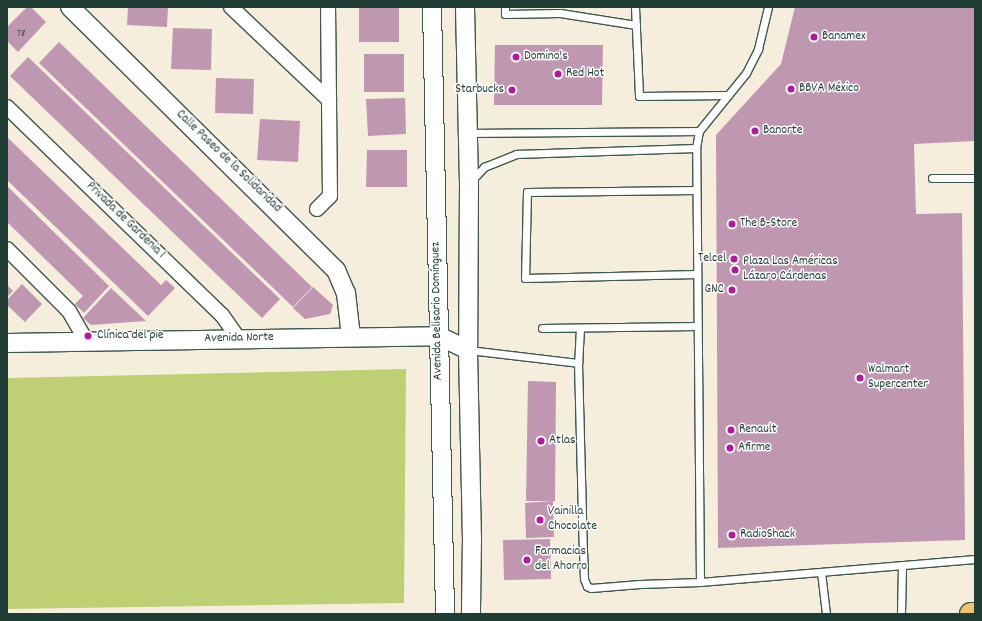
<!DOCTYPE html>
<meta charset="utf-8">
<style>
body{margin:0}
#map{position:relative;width:982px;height:621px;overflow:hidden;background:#f5eedc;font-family:Dekko,sans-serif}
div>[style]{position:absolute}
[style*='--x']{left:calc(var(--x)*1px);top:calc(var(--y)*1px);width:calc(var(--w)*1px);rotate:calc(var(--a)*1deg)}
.green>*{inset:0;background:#bed073}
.building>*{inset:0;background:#c097b0}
.roads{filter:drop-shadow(1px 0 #3f584d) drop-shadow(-1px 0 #3f584d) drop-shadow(0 1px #3f584d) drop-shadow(0 -1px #3f584d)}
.service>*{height:7px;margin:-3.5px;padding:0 3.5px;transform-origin:3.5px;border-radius:3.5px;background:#fff}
.minor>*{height:14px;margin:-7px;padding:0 7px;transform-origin:7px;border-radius:7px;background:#fff}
.tertiary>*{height:18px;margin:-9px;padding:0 9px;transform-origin:9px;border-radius:9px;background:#fff}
.primary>*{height:22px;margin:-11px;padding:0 11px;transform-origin:11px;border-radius:11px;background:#f0c469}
.dots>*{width:11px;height:11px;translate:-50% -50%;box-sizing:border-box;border:2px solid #fff;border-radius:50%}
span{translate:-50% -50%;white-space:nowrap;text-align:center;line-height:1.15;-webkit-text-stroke:3px #fff;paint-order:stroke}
.number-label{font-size:11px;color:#475453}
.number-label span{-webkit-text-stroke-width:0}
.poi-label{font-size:13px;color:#1f3d34}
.left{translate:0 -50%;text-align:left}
.right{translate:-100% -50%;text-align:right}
.street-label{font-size:13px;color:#1f3d34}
.frame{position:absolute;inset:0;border:8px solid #1f3d34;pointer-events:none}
</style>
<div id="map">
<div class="green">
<i style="clip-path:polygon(406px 369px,404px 603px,7px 609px,7px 378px)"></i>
</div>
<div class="building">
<i style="clip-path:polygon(27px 7px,31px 7px,46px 22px,18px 52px,7px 41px,7px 27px)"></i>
<i style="clip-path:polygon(128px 7px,168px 7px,167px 27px,127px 25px)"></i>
<i style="clip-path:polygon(359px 7px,399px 7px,399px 42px,359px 42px)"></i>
<i style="clip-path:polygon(795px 7px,975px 7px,975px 141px,914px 144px,916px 214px,962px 213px,965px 540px,718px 548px,716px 135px,781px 64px)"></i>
<i style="clip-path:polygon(173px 28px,212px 29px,211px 70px,171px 69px)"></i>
<i style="clip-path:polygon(59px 42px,312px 287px,293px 307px,39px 63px)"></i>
<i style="clip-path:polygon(495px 45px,603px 45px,602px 105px,494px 105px)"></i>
<i style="clip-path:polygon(364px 54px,404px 54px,404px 92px,364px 92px)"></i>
<i style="clip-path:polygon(28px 57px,280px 299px,262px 318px,10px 76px)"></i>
<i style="clip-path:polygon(216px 78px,254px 79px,253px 114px,215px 113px)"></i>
<i style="clip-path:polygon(405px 98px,406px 134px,368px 136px,366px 99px)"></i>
<i style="clip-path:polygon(260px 119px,300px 121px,298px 162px,257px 160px)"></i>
<i style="clip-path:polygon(7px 137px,161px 285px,166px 280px,175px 288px,148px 316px,7px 180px)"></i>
<i style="clip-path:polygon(367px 150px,407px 150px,407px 187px,366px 187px)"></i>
<i style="clip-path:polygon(7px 186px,109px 286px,84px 313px,75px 304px,83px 296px,7px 222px)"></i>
<i style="clip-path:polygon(22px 284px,42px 304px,25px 322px,7px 305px,7px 300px)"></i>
<i style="clip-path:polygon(7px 285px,13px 291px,7px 297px)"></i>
<i style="clip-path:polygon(313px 287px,333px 305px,330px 314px,305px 319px,293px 308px)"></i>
<i style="clip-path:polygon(111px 288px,146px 321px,91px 325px,83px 318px)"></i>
<i style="clip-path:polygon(528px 381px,556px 382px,555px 501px,526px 501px)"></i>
<i style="clip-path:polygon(553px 501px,554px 537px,526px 538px,525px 503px)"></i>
<i style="clip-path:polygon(550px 539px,551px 579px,504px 580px,503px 540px)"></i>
</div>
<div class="roads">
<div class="service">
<i style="--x:505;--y:7;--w:7;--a:90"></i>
<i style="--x:505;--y:14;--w:55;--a:-1"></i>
<i style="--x:560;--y:13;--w:77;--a:9"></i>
<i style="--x:635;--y:7;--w:89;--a:87.4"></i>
<i style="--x:639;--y:96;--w:89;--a:-0.6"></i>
<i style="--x:468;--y:133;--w:231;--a:-0.5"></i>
<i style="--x:932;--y:178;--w:43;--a:0"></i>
<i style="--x:472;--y:180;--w:18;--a:-47"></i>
<i style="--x:484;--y:167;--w:35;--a:-22"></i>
<i style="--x:516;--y:154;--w:180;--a:-1.9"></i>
<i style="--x:696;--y:190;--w:169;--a:179.3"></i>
<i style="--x:527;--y:192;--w:86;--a:91.3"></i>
<i style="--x:525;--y:278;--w:172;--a:-1.3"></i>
<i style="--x:542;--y:328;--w:155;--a:-0.7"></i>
<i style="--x:580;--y:328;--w:35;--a:93"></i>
<i style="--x:578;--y:363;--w:187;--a:88.5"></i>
<i style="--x:583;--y:550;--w:29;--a:88"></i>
<i style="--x:584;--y:579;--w:8;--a:67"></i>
<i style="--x:587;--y:586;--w:4;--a:27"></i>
<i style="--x:591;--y:588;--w:49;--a:-4.7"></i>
<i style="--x:640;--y:584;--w:60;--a:-1.9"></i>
<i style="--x:700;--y:582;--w:276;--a:-4.8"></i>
<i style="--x:468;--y:350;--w:111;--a:6.7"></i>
<i style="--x:821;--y:572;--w:42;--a:83.2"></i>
<i style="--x:700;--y:582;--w:434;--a:-90.5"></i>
<i style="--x:696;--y:148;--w:17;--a:-80"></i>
<i style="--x:699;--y:131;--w:75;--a:-51"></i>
<i style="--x:746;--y:73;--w:27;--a:-63"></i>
<i style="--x:758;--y:49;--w:43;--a:-76.6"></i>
<i style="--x:901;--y:614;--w:49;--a:-88.8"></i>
</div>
<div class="minor">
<i style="--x:231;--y:7;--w:135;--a:43.5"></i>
<i style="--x:7;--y:107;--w:299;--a:44.1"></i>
<i style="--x:222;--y:315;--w:29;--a:55"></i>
<i style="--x:317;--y:209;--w:18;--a:-45"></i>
<i style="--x:330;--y:196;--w:189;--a:-90.6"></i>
<i style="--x:7;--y:249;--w:88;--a:45"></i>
<i style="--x:69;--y:311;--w:36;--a:60"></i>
</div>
<div class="tertiary">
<i style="--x:70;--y:7;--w:374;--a:44.7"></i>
<i style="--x:336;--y:270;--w:25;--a:67"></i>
<i style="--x:346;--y:293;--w:44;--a:83.5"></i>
<i style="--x:432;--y:7;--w:607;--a:88.77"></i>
<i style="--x:465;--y:7;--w:176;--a:88.7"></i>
<i style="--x:469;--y:183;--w:167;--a:90.3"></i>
<i style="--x:468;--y:350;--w:188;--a:88.8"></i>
<i style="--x:472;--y:538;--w:76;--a:90.8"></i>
<i style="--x:7;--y:343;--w:432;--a:-0.9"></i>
<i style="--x:439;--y:336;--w:32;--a:26"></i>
</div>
<div class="primary">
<i style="--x:971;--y:614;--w:4;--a:0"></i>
</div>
</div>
<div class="dots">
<i style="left:814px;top:37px;background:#b5179e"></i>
<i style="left:516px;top:57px;background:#b5179e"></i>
<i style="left:558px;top:74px;background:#b5179e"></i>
<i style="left:791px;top:89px;background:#b5179e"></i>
<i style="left:512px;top:90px;background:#b5179e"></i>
<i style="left:755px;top:131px;background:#b5179e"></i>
<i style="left:732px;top:224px;background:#b5179e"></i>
<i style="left:734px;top:259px;background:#b5179e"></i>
<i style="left:735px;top:270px;background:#b5179e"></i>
<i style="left:732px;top:290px;background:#b5179e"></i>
<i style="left:88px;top:336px;background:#b5179e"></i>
<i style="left:860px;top:378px;background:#b5179e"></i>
<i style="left:731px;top:430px;background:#b5179e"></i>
<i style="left:541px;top:441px;background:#b5179e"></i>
<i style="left:730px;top:448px;background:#b5179e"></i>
<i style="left:540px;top:520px;background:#b5179e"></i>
<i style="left:732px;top:535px;background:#b5179e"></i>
<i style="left:527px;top:560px;background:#b5179e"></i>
</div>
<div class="number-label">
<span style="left:21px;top:34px">78</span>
</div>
<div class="poi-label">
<span class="left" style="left:822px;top:37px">Banamex</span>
<span class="left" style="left:524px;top:57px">Domino's</span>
<span class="left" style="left:566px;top:74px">Red Hot</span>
<span class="left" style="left:799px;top:89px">BBVA México</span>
<span class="right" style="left:504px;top:90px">Starbucks</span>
<span class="left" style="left:763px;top:131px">Banorte</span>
<span class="left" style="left:740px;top:224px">The B-Store</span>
<span class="right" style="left:726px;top:259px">Telcel</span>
<span class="left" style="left:743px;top:270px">Plaza Las Américas<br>Lázaro Cárdenas</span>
<span class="right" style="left:724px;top:290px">GNC</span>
<span class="left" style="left:97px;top:336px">Clínica del pie</span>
<span class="left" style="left:868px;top:378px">Walmart<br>Supercenter</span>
<span class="left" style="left:739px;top:430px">Renault</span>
<span class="left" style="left:549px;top:441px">Atlas</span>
<span class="left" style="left:738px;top:448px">Afirme</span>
<span class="left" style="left:548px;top:520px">Vainilla<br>Chocolate</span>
<span class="left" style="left:740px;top:535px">RadioShack</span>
<span class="left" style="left:535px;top:560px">Farmacias<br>del Ahorro</span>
</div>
<div class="street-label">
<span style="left:228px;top:162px;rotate:44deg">Calle Paseo de la Solidaridad</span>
<span style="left:125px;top:221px;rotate:44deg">Privada de Gardenia 1</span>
<span style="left:438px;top:311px;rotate:-91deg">Avenida Belisario Domínguez</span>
<span style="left:239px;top:339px;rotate:-1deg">Avenida Norte</span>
</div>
<div class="frame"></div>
</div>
